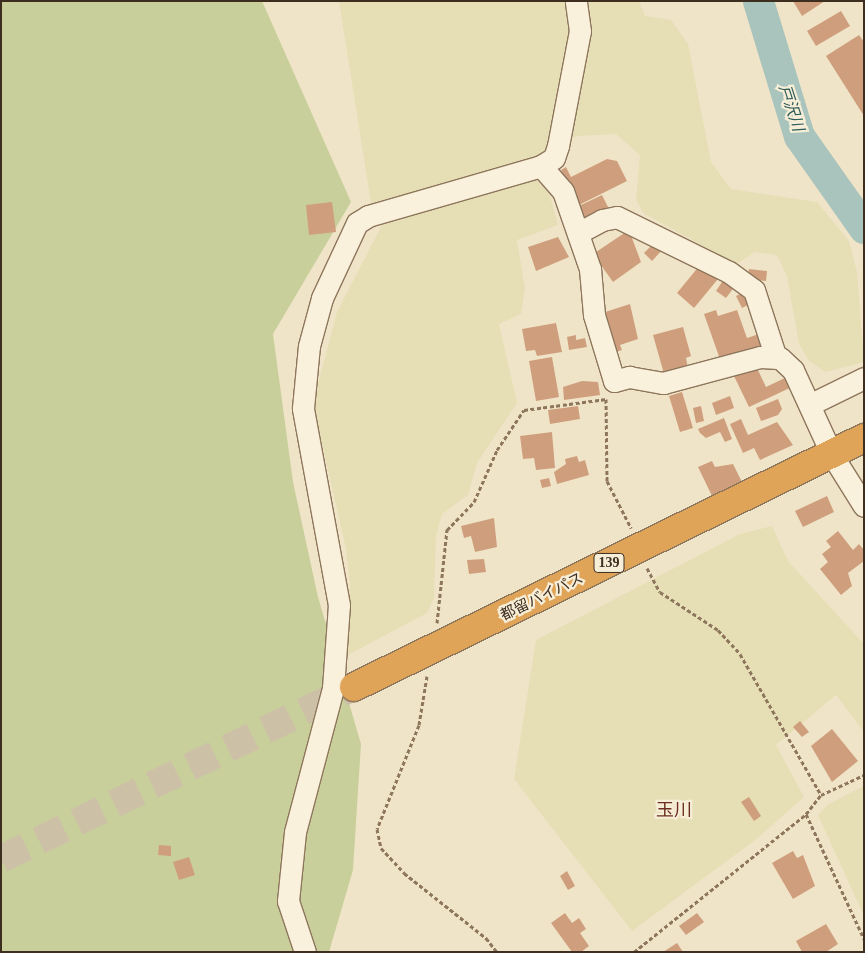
<!DOCTYPE html>
<meta charset="utf-8">
<style>
body{margin:0}
#map{position:relative;width:865px;height:953px;overflow:hidden;background:#f0e4c8;font-family:"Times New Roman","Noto Sans JP",serif}
div>[style]{position:absolute}
[style*='--x']{left:calc(var(--x)*1px);top:calc(var(--y)*1px);width:calc(var(--w)*1px);rotate:calc(var(--a)*1deg)}
.farmland>*{inset:0;background:#e6deb5}
.green>*{inset:0;background:#c9cf9b}
.river>*{height:31px;margin:-15.5px;padding:0 15.5px;transform-origin:15.5px;border-radius:15.5px;background:#a9c4bc}
.building>*{inset:0;background:#cf9f7d}
.highway-tunnel>*{height:28px;margin-top:-14px;transform-origin:0;background:repeating-linear-gradient(90deg,#ccc0a6 0 28px,transparent 0 42px)}
.path>*{height:3px;margin-top:-1.5px;transform-origin:0;background:repeating-linear-gradient(90deg,#8d765c 0 4px,transparent 0 6.5px)}
.roads{filter:drop-shadow(1px 0 #8d765c) drop-shadow(-1px 0 #8d765c) drop-shadow(0 1px #8d765c) drop-shadow(0 -1px #8d765c)}
.minor>*{height:21px;margin:-10.5px;padding:0 10.5px;transform-origin:10.5px;border-radius:10.5px;background:#faf1dc}
.highway>*{height:28px;margin:-14px;padding:0 14px;transform-origin:14px;border-radius:14px;background:#e0a458}
span{translate:-50% -50%;white-space:nowrap;text-align:center;line-height:1.15;-webkit-text-stroke:4.5px #f7eed8;paint-order:stroke}
.shield-label span{padding:1px 4px;background:#f7eed8;border:1px solid;border-radius:4px;-webkit-text-stroke-width:0}
.shield-label{font-size:14px;color:#3d2e20;font-weight:700}
.street-label{font-size:15px;color:#3d2e20}
.water-label{font-size:16px;color:#2f5d5a;font-style:italic}
.quarter-label{font-size:18px;color:#6b2e1e}
.frame{position:absolute;inset:0;border:2px solid #3d2e20;pointer-events:none}
</style>
<div id="map">
<div class="farmland">
<i style="clip-path:polygon(339px 1px,639px 1px,645px 16px,671px 20px,688px 44px,711px 162px,731px 189px,817px 202px,849px 241px,857px 272px,864px 362px,826px 372px,809px 361px,799px 344px,787px 276px,777px 255px,755px 252px,736px 264px,643px 213px,636px 199px,640px 155px,616px 134px,577px 136px,524px 163px,371px 203px)"></i>
<i style="clip-path:polygon(538px 178px,547px 185px,558px 225px,517px 240px,525px 289px,521px 314px,499px 324px,517px 403px,477px 463px,468px 495px,442px 514px,436px 536px,434px 598px,427px 613px,346px 656px,350px 585px,346px 549px,313px 403px,337px 312px,382px 225px)"></i>
<i style="clip-path:polygon(772px 526px,788px 561px,864px 644px,864px 732px,836px 695px,776px 745px,804px 797px,754px 841px,632px 931px,514px 779px,536px 640px,740px 534px)"></i>
<i style="clip-path:polygon(864px 786px,864px 916px,818px 815px,827px 805px)"></i>
</div>
<div class="green">
<i style="clip-path:polygon(1px 1px,262px 1px,351px 202px,273px 334px,293px 482px,318px 597px,361px 744px,353px 870px,329px 952px,1px 952px)"></i>
</div>
<div class="river">
<i style="--x:758;--y:1;--w:141;--a:73.1"></i>
<i style="--x:799;--y:136;--w:113;--a:54.8"></i>
</div>
<div class="building">
<i style="clip-path:polygon(793px 1px,825px 1px,802px 16px)"></i>
<i style="clip-path:polygon(841px 11px,850px 26px,816px 46px,807px 31px)"></i>
<i style="clip-path:polygon(859px 35px,864px 42px,864px 116px,826px 56px)"></i>
<i style="clip-path:polygon(607px 159px,617px 161px,627px 181px,579px 205px,561px 170px,566px 167px,571px 177px)"></i>
<i style="clip-path:polygon(602px 195px,609px 209px,587px 221px,579px 206px)"></i>
<i style="clip-path:polygon(332px 202px,336px 232px,309px 235px,306px 205px)"></i>
<i style="clip-path:polygon(629px 230px,641px 262px,613px 282px,593px 254px)"></i>
<i style="clip-path:polygon(558px 237px,569px 257px,536px 271px,528px 247px)"></i>
<i style="clip-path:polygon(655px 242px,663px 249px,652px 261px,644px 253px)"></i>
<i style="clip-path:polygon(700px 265px,718px 279px,694px 308px,677px 293px)"></i>
<i style="clip-path:polygon(749px 269px,767px 271px,766px 281px,747px 279px)"></i>
<i style="clip-path:polygon(724px 279px,735px 286px,726px 298px,716px 291px)"></i>
<i style="clip-path:polygon(746px 291px,752px 303px,742px 308px,736px 296px)"></i>
<i style="clip-path:polygon(630px 304px,638px 339px,620px 345px,622px 350px,616px 352px,602px 313px)"></i>
<i style="clip-path:polygon(716px 310px,718px 316px,737px 310px,747px 338px,762px 333px,767px 346px,721px 362px,704px 314px)"></i>
<i style="clip-path:polygon(556px 323px,562px 352px,537px 356px,535px 350px,526px 351px,522px 329px)"></i>
<i style="clip-path:polygon(683px 327px,691px 356px,686px 358px,688px 368px,664px 374px,653px 335px)"></i>
<i style="clip-path:polygon(576px 335px,576px 340px,585px 338px,587px 347px,569px 350px,567px 337px)"></i>
<i style="clip-path:polygon(552px 357px,559px 397px,536px 401px,529px 361px)"></i>
<i style="clip-path:polygon(756px 366px,766px 387px,789px 376px,794px 386px,749px 407px,734px 376px)"></i>
<i style="clip-path:polygon(582px 381px,598px 382px,600px 395px,564px 400px,563px 387px)"></i>
<i style="clip-path:polygon(682px 392px,693px 428px,680px 432px,669px 396px)"></i>
<i style="clip-path:polygon(730px 396px,734px 408px,716px 415px,712px 403px)"></i>
<i style="clip-path:polygon(778px 399px,782px 409px,778px 415px,761px 421px,756px 408px)"></i>
<i style="clip-path:polygon(578px 406px,580px 419px,550px 424px,548px 410px)"></i>
<i style="clip-path:polygon(701px 406px,704px 421px,696px 423px,693px 408px)"></i>
<i style="clip-path:polygon(724px 418px,732px 439px,725px 442px,720px 432px,706px 438px,700px 433px,698px 429px)"></i>
<i style="clip-path:polygon(741px 419px,748px 435px,777px 422px,793px 445px,760px 460px,754px 448px,743px 453px,730px 424px)"></i>
<i style="clip-path:polygon(552px 432px,555px 468px,536px 470px,534px 458px,523px 459px,520px 436px)"></i>
<i style="clip-path:polygon(577px 456px,579px 462px,585px 460px,589px 475px,557px 484px,554px 472px,566px 464px,565px 459px)"></i>
<i style="clip-path:polygon(712px 461px,715px 467px,733px 464px,743px 484px,713px 498px,698px 467px)"></i>
<i style="clip-path:polygon(549px 478px,551px 486px,542px 488px,540px 480px)"></i>
<i style="clip-path:polygon(827px 496px,834px 512px,803px 527px,795px 511px)"></i>
<i style="clip-path:polygon(494px 518px,497px 547px,475px 552px,471px 536px,464px 538px,461px 526px)"></i>
<i style="clip-path:polygon(838px 531px,853px 550px,859px 544px,864px 550px,864px 561px,848px 573px,852px 586px,841px 595px,820px 569px,828px 562px,822px 554px,831px 547px,826px 541px)"></i>
<i style="clip-path:polygon(484px 559px,486px 572px,469px 574px,467px 560px)"></i>
<i style="clip-path:polygon(800px 721px,809px 732px,802px 737px,793px 727px)"></i>
<i style="clip-path:polygon(832px 729px,858px 761px,832px 782px,811px 746px)"></i>
<i style="clip-path:polygon(749px 797px,761px 816px,754px 821px,741px 802px)"></i>
<i style="clip-path:polygon(159px 845px,171px 846px,171px 856px,158px 855px)"></i>
<i style="clip-path:polygon(793px 851px,797px 858px,803px 855px,815px 886px,793px 899px,772px 863px)"></i>
<i style="clip-path:polygon(189px 857px,195px 875px,179px 880px,173px 862px)"></i>
<i style="clip-path:polygon(567px 871px,575px 886px,568px 890px,560px 876px)"></i>
<i style="clip-path:polygon(565px 913px,572px 923px,579px 918px,586px 929px,580px 933px,589px 946px,581px 952px,572px 952px,551px 923px)"></i>
<i style="clip-path:polygon(697px 913px,704px 922px,686px 935px,679px 926px)"></i>
<i style="clip-path:polygon(826px 924px,838px 944px,826px 952px,802px 952px,796px 941px)"></i>
<i style="clip-path:polygon(677px 943px,683px 952px,663px 952px)"></i>
</div>
<div class="highway-tunnel">
<i style="--x:1;--y:859;--w:390;--a:-26"></i>
</div>
<div class="path">
<i style="--x:606;--y:399;--w:82;--a:89.3"></i>
<i style="--x:607;--y:481;--w:53;--a:62.9"></i>
<i style="--x:647;--y:568;--w:27;--a:62"></i>
<i style="--x:660;--y:592;--w:69;--a:33.2"></i>
<i style="--x:718;--y:630;--w:33;--a:47"></i>
<i style="--x:740;--y:654;--w:163;--a:60.1"></i>
<i style="--x:437;--y:623;--w:94;--a:-83.9"></i>
<i style="--x:447;--y:530;--w:39;--a:-46"></i>
<i style="--x:474;--y:502;--w:57;--a:-66.1"></i>
<i style="--x:497;--y:450;--w:48;--a:-56"></i>
<i style="--x:524;--y:410;--w:83;--a:-7.6"></i>
<i style="--x:427;--y:676;--w:50;--a:99.3"></i>
<i style="--x:419;--y:725;--w:112;--a:112"></i>
<i style="--x:377;--y:829;--w:19;--a:78"></i>
<i style="--x:381;--y:848;--w:34;--a:47"></i>
<i style="--x:404;--y:873;--w:105;--a:38.4"></i>
<i style="--x:486;--y:938;--w:18;--a:52"></i>
<i style="--x:806;--y:814;--w:138;--a:65.1"></i>
<i style="--x:634;--y:952;--w:221;--a:-38.7"></i>
<i style="--x:806;--y:814;--w:24;--a:-52"></i>
<i style="--x:821;--y:795;--w:47;--a:-24.9"></i>
</div>
<div class="roads">
<div class="minor">
<i style="--x:541;--y:166;--w:15;--a:-32"></i>
<i style="--x:554;--y:158;--w:13;--a:-72"></i>
<i style="--x:558;--y:146;--w:117;--a:-79.2"></i>
<i style="--x:580;--y:31;--w:30;--a:-98"></i>
<i style="--x:578;--y:233;--w:27;--a:-28"></i>
<i style="--x:602;--y:220;--w:15;--a:-11"></i>
<i style="--x:617;--y:217;--w:125;--a:26.2"></i>
<i style="--x:729;--y:272;--w:31;--a:36"></i>
<i style="--x:754;--y:290;--w:71;--a:72.1"></i>
<i style="--x:811;--y:404;--w:59;--a:-26.1"></i>
<i style="--x:305;--y:952;--w:54;--a:-108.4"></i>
<i style="--x:288;--y:901;--w:69;--a:-84.2"></i>
<i style="--x:295;--y:832;--w:149;--a:-75.2"></i>
<i style="--x:333;--y:688;--w:83;--a:-85.9"></i>
<i style="--x:339;--y:605;--w:200;--a:-100.4"></i>
<i style="--x:303;--y:408;--w:62;--a:-84.5"></i>
<i style="--x:309;--y:346;--w:50;--a:-74.8"></i>
<i style="--x:322;--y:298;--w:83;--a:-65"></i>
<i style="--x:357;--y:223;--w:13;--a:-32"></i>
<i style="--x:368;--y:216;--w:180;--a:-16.1"></i>
<i style="--x:541;--y:166;--w:33;--a:49"></i>
<i style="--x:563;--y:191;--w:83;--a:70.9"></i>
<i style="--x:590;--y:269;--w:46;--a:85"></i>
<i style="--x:594;--y:315;--w:69;--a:73.1"></i>
<i style="--x:614;--y:381;--w:16;--a:-15"></i>
<i style="--x:629;--y:377;--w:35;--a:10"></i>
<i style="--x:663;--y:383;--w:100;--a:-15"></i>
<i style="--x:760;--y:357;--w:20;--a:3"></i>
<i style="--x:780;--y:358;--w:18;--a:43"></i>
<i style="--x:793;--y:370;--w:94;--a:65.4"></i>
<i style="--x:832;--y:455;--w:60;--a:57.9"></i>
</div>
<div class="highway">
<i style="--x:354;--y:687;--w:568;--a:-26.02"></i>
</div>
</div>
<div class="shield-label">
<span style="left:609px;top:563px">139</span>
</div>
<div class="street-label">
<span style="left:542px;top:597px;rotate:-26deg">都留バイパス</span>
</div>
<div class="water-label">
<span style="left:791px;top:108px;rotate:72deg">戸沢川</span>
</div>
<div class="quarter-label">
<span style="left:674px;top:810px">玉川</span>
</div>
<div class="frame"></div>
</div>
